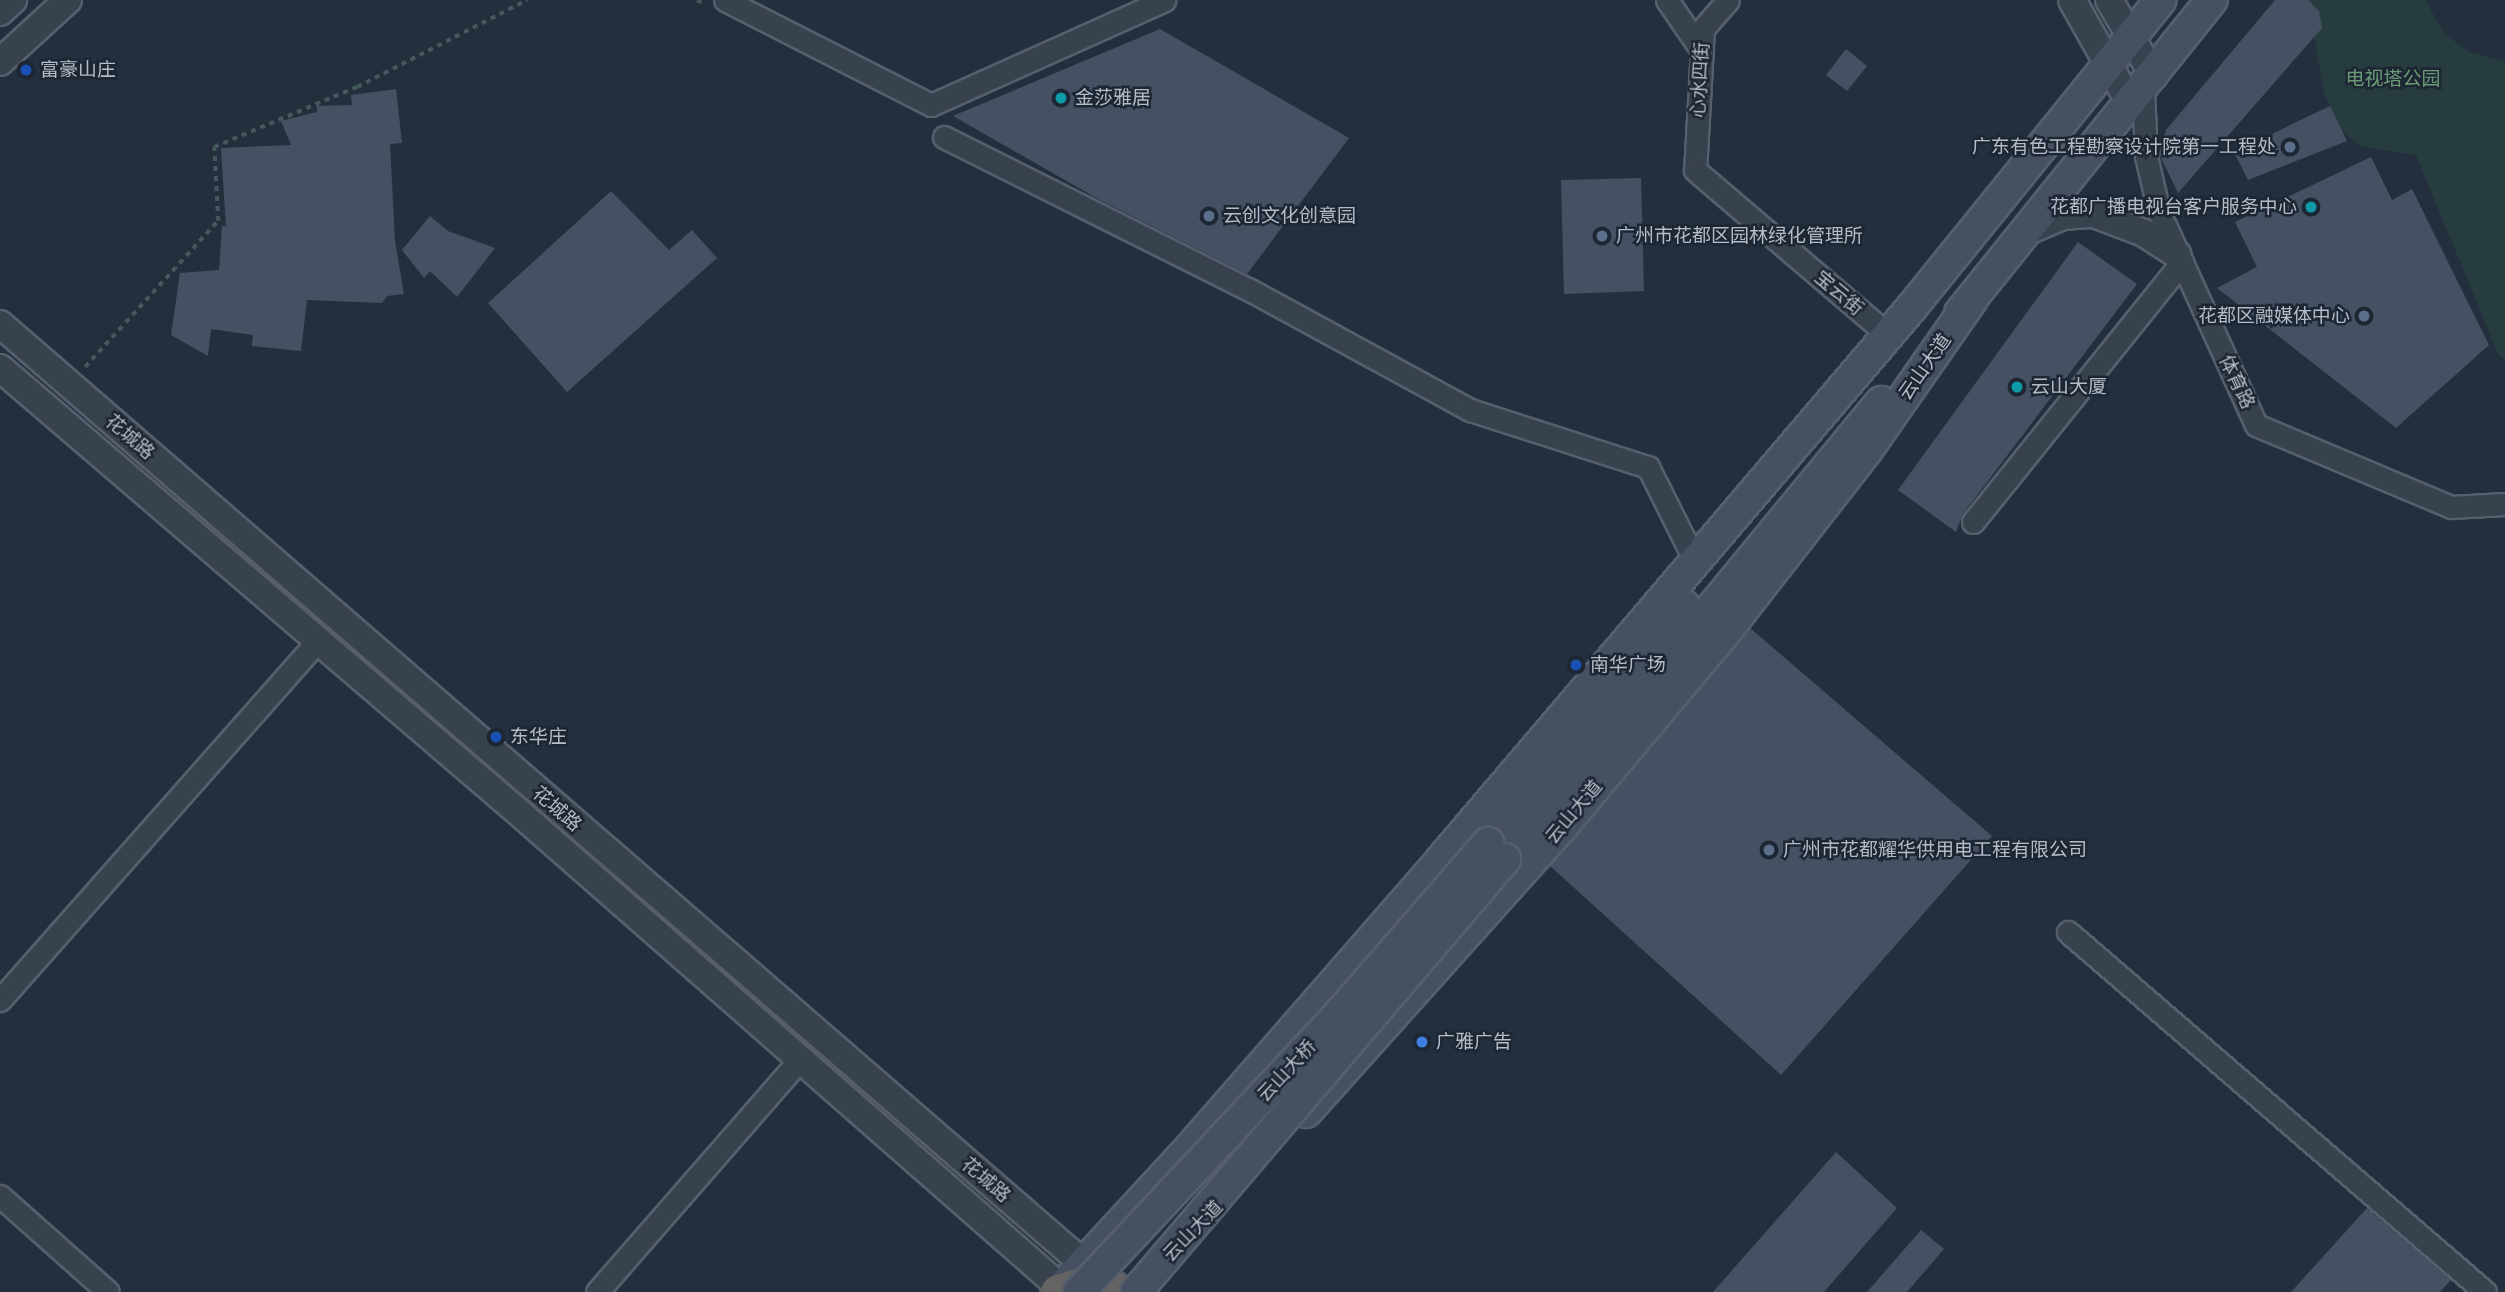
<!DOCTYPE html>
<meta charset="utf-8">
<style>
body{margin:0}
#map{position:relative;width:2505px;height:1292px;overflow:hidden;background:#242f3e;font-family:Raleway,"Noto Sans SC",sans-serif}
div>[style]{position:absolute}
[style*='--x']{left:calc(var(--x)*1px);top:calc(var(--y)*1px);width:calc(var(--w)*1px);rotate:calc(var(--a)*1deg)}
.green>*{inset:0;background:#263c3f}
.building>*{inset:0;background:#455162}
.path>*{height:3.5px;margin-top:-1.75px;transform-origin:0;background:repeating-linear-gradient(90deg,#44595c 0 5px,transparent 0 10px)}
.roads{filter:drop-shadow(2px 0 #565f6c) drop-shadow(-2px 0 #565f6c) drop-shadow(0 2px #565f6c) drop-shadow(0 -2px #565f6c)}
.minor>*{height:21px;margin:-10.5px;padding:0 10.5px;transform-origin:10.5px;border-radius:10.5px;background:#38414e}
.tertiary>*{height:26px;margin:-13px;padding:0 13px;transform-origin:13px;border-radius:13px;background:#38414e}
.secondary>*{height:30px;margin:-15px;padding:0 15px;transform-origin:15px;border-radius:15px;background:#465061}
.trunk>*{height:35px;margin:-17.5px;padding:0 17.5px;transform-origin:17.5px;border-radius:17.5px;background:#656462}
.bridges{filter:drop-shadow(2px 0 #565f6c) drop-shadow(-2px 0 #565f6c) drop-shadow(0 2px #565f6c) drop-shadow(0 -2px #565f6c)}
.secondary-bridge>*{height:30px;margin:-15px;padding:0 15px;transform-origin:15px;border-radius:15px;background:#465061}
.dots>*{width:19px;height:19px;translate:-50% -50%;box-sizing:border-box;border:4px solid #1d2633;border-radius:50%}
span{translate:-50% -50%;white-space:nowrap;text-align:center;line-height:1.15;-webkit-text-stroke:5px #1d2633;paint-order:stroke}
.poi-label{font-size:19px;color:#b4bcc9}
.left{translate:0 -50%;text-align:left}
.right{translate:-100% -50%;text-align:right}
.park-label{font-size:19px;color:#6b9a76}
.street-label{font-size:19px;color:#b4bcc9}
</style>
<div id="map">
<div class="green">
<i style="clip-path:polygon(2308px 0,2425px 0,2445px 34px,2469px 52px,2505px 61px,2505px 359px,2499px 356px,2416px 155px,2360px 146px,2342px 131px,2324px 93px)"></i>
</div>
<div class="building">
<i style="clip-path:polygon(2275px 0,2308px 0,2319px 11px,2322px 28px,2178px 193px,2159px 154px,2166px 130px)"></i>
<i style="clip-path:polygon(1160px 29px,1349px 138px,1247px 274px,1098px 199px,953px 116px)"></i>
<i style="clip-path:polygon(1846px 49px,1867px 66px,1847px 91px,1826px 75px)"></i>
<i style="clip-path:polygon(396px 89px,402px 143px,390px 144px,395px 241px,404px 294px,387px 296px,382px 303px,307px 300px,301px 351px,252px 346px,253px 335px,211px 329px,208px 356px,171px 335px,180px 273px,219px 270px,222px 226px,226px 226px,221px 148px,291px 145px,281px 121px,317px 112px,317px 106px,352px 105px,351px 95px)"></i>
<i style="clip-path:polygon(2330px 106px,2347px 141px,2248px 180px,2234px 152px)"></i>
<i style="clip-path:polygon(2371px 157px,2392px 200px,2412px 189px,2489px 345px,2396px 428px,2217px 288px,2257px 267px,2235px 222px)"></i>
<i style="clip-path:polygon(1641px 178px,1644px 291px,1564px 294px,1561px 180px)"></i>
<i style="clip-path:polygon(611px 191px,669px 250px,692px 230px,717px 258px,567px 392px,488px 303px)"></i>
<i style="clip-path:polygon(430px 216px,448px 231px,495px 248px,457px 297px,430px 271px,424px 278px,402px 250px)"></i>
<i style="clip-path:polygon(2078px 242px,2137px 284px,1963px 514px,1956px 532px,1898px 490px)"></i>
<i style="clip-path:polygon(1750px 628px,1992px 836px,1781px 1075px,1550px 866px)"></i>
<i style="clip-path:polygon(1836px 1152px,1897px 1208px,1824px 1292px,1713px 1292px)"></i>
<i style="clip-path:polygon(2367px 1208px,2451px 1280px,2440px 1292px,2291px 1292px)"></i>
<i style="clip-path:polygon(1921px 1230px,1944px 1249px,1907px 1292px,1867px 1292px)"></i>
</div>
<div class="path">
<i style="--x:697;--y:0;--w:10;--a:29"></i>
<i style="--x:85;--y:367;--w:197;--a:-47.7"></i>
<i style="--x:218;--y:221;--w:74;--a:-93.1"></i>
<i style="--x:214;--y:147;--w:155;--a:-22.8"></i>
<i style="--x:357;--y:87;--w:191;--a:-27.1"></i>
</div>
<div class="roads">
<div class="minor">
<i style="--x:725;--y:0;--w:231;--a:27"></i>
<i style="--x:931;--y:105;--w:256;--a:-24.2"></i>
<i style="--x:1667;--y:0;--w:62;--a:55.5"></i>
<i style="--x:1728;--y:0;--w:38;--a:131"></i>
<i style="--x:1703;--y:29;--w:141;--a:93.2"></i>
<i style="--x:1695;--y:170;--w:254;--a:40.5"></i>
<i style="--x:2143;--y:89;--w:67;--a:87.4"></i>
<i style="--x:2146;--y:156;--w:57;--a:76.9"></i>
<i style="--x:2159;--y:212;--w:234;--a:65.5"></i>
<i style="--x:2256;--y:425;--w:212;--a:22.8"></i>
<i style="--x:2451;--y:507;--w:54;--a:-3.2"></i>
<i style="--x:944;--y:137;--w:342;--a:26.6"></i>
<i style="--x:1250;--y:290;--w:251;--a:28.6"></i>
<i style="--x:1470;--y:410;--w:187;--a:17.8"></i>
<i style="--x:1648;--y:467;--w:105;--a:63.4"></i>
<i style="--x:1973;--y:522;--w:334;--a:-51.2"></i>
<i style="--x:2068;--y:932;--w:551;--a:40.8"></i>
<i style="--x:0;--y:1000;--w:480;--a:-48.5"></i>
<i style="--x:0;--y:1196;--w:144;--a:41.6"></i>
<i style="--x:597;--y:1292;--w:310;--a:-48.9"></i>
</div>
<div class="tertiary">
<i style="--x:2072;--y:0;--w:118;--a:60.6"></i>
<i style="--x:2109;--y:0;--w:88;--a:59.4"></i>
<i style="--x:0;--y:12;--w:18;--a:-43"></i>
<i style="--x:0;--y:62;--w:92;--a:-42.4"></i>
<i style="--x:2030;--y:230;--w:36;--a:-23"></i>
<i style="--x:2063;--y:216;--w:31;--a:-4"></i>
<i style="--x:2094;--y:214;--w:53;--a:20.8"></i>
<i style="--x:2144;--y:233;--w:40;--a:32.9"></i>
<i style="--x:0;--y:324;--w:1456;--a:40.93"></i>
<i style="--x:0;--y:368;--w:690;--a:40.59"></i>
<i style="--x:524;--y:817;--w:714;--a:41.25"></i>
</div>
<div class="secondary">
<i style="--x:1960;--y:313;--w:402;--a:-51.2"></i>
<i style="--x:1488;--y:843;--w:308;--a:-50.5"></i>
<i style="--x:1505;--y:859;--w:592;--a:-50.55"></i>
<i style="--x:1306;--y:1112;--w:380;--a:-48.1"></i>
<i style="--x:1560;--y:829;--w:253;--a:-50"></i>
<i style="--x:1723;--y:635;--w:234;--a:-52.1"></i>
<i style="--x:1867;--y:450;--w:185;--a:-55.1"></i>
<i style="--x:1061;--y:1288;--w:180;--a:-47.3"></i>
<i style="--x:1183;--y:1156;--w:391;--a:-48.9"></i>
<i style="--x:1440;--y:861;--w:728;--a:-49.57"></i>
<i style="--x:1912;--y:307;--w:395;--a:-51"></i>
</div>
<div class="trunk">
<i style="--x:1058;--y:1292;--w:45;--a:-16.8"></i>
<i style="--x:1101;--y:1279;--w:20;--a:41"></i>
</div>
</div>
<div class="bridges">
<div class="secondary-bridge">
<i style="--x:1079;--y:1292;--w:385;--a:-46.9"></i>
<i style="--x:1342;--y:1011;--w:223;--a:-49"></i>
<i style="--x:1136;--y:1292;--w:569;--a:-49.56"></i>
</div>
</div>
<div class="dots">
<i style="left:26px;top:70px;background:#1a4fb4"></i>
<i style="left:1061px;top:98px;background:#0f9aa8"></i>
<i style="left:2290px;top:147px;background:#5c6f8a"></i>
<i style="left:2311px;top:207px;background:#0f9aa8"></i>
<i style="left:1209px;top:216px;background:#5c6f8a"></i>
<i style="left:1602px;top:236px;background:#5c6f8a"></i>
<i style="left:2364px;top:316px;background:#5c6f8a"></i>
<i style="left:2017px;top:387px;background:#0f9aa8"></i>
<i style="left:1576px;top:665px;background:#1a4fb4"></i>
<i style="left:496px;top:737px;background:#1a4fb4"></i>
<i style="left:1769px;top:850px;background:#5c6f8a"></i>
<i style="left:1422px;top:1042px;background:#3f7fe0"></i>
</div>
<div class="poi-label">
<span class="left" style="left:40px;top:70px">富豪山庄</span>
<span class="left" style="left:1075px;top:98px">金莎雅居</span>
<span class="right" style="left:2276px;top:147px">广东有色工程勘察设计院第一工程处</span>
<span class="right" style="left:2297px;top:207px">花都广播电视台客户服务中心</span>
<span class="left" style="left:1223px;top:216px">云创文化创意园</span>
<span class="left" style="left:1616px;top:236px">广州市花都区园林绿化管理所</span>
<span class="right" style="left:2350px;top:316px">花都区融媒体中心</span>
<span class="left" style="left:2031px;top:387px">云山大厦</span>
<span class="left" style="left:1590px;top:665px">南华广场</span>
<span class="left" style="left:510px;top:737px">东华庄</span>
<span class="left" style="left:1783px;top:850px">广州市花都耀华供用电工程有限公司</span>
<span class="left" style="left:1436px;top:1042px">广雅广告</span>
</div>
<div class="park-label">
<span style="left:2393px;top:79px">电视塔公园</span>
</div>
<div class="street-label">
<span style="left:1700px;top:80px;rotate:-87deg">心水四街</span>
<span style="left:1839px;top:293px;rotate:40deg">宝云街</span>
<span style="left:1925px;top:367px;rotate:-55deg">云山大道</span>
<span style="left:2237px;top:382px;rotate:65deg">体育路</span>
<span style="left:130px;top:437px;rotate:41deg">花城路</span>
<span style="left:557px;top:809px;rotate:41deg">花城路</span>
<span style="left:1574px;top:812px;rotate:-50deg">云山大道</span>
<span style="left:1287px;top:1071px;rotate:-47deg">云山大桥</span>
<span style="left:986px;top:1180px;rotate:41deg">花城路</span>
<span style="left:1193px;top:1231px;rotate:-46deg">云山大道</span>
</div>
</div>
